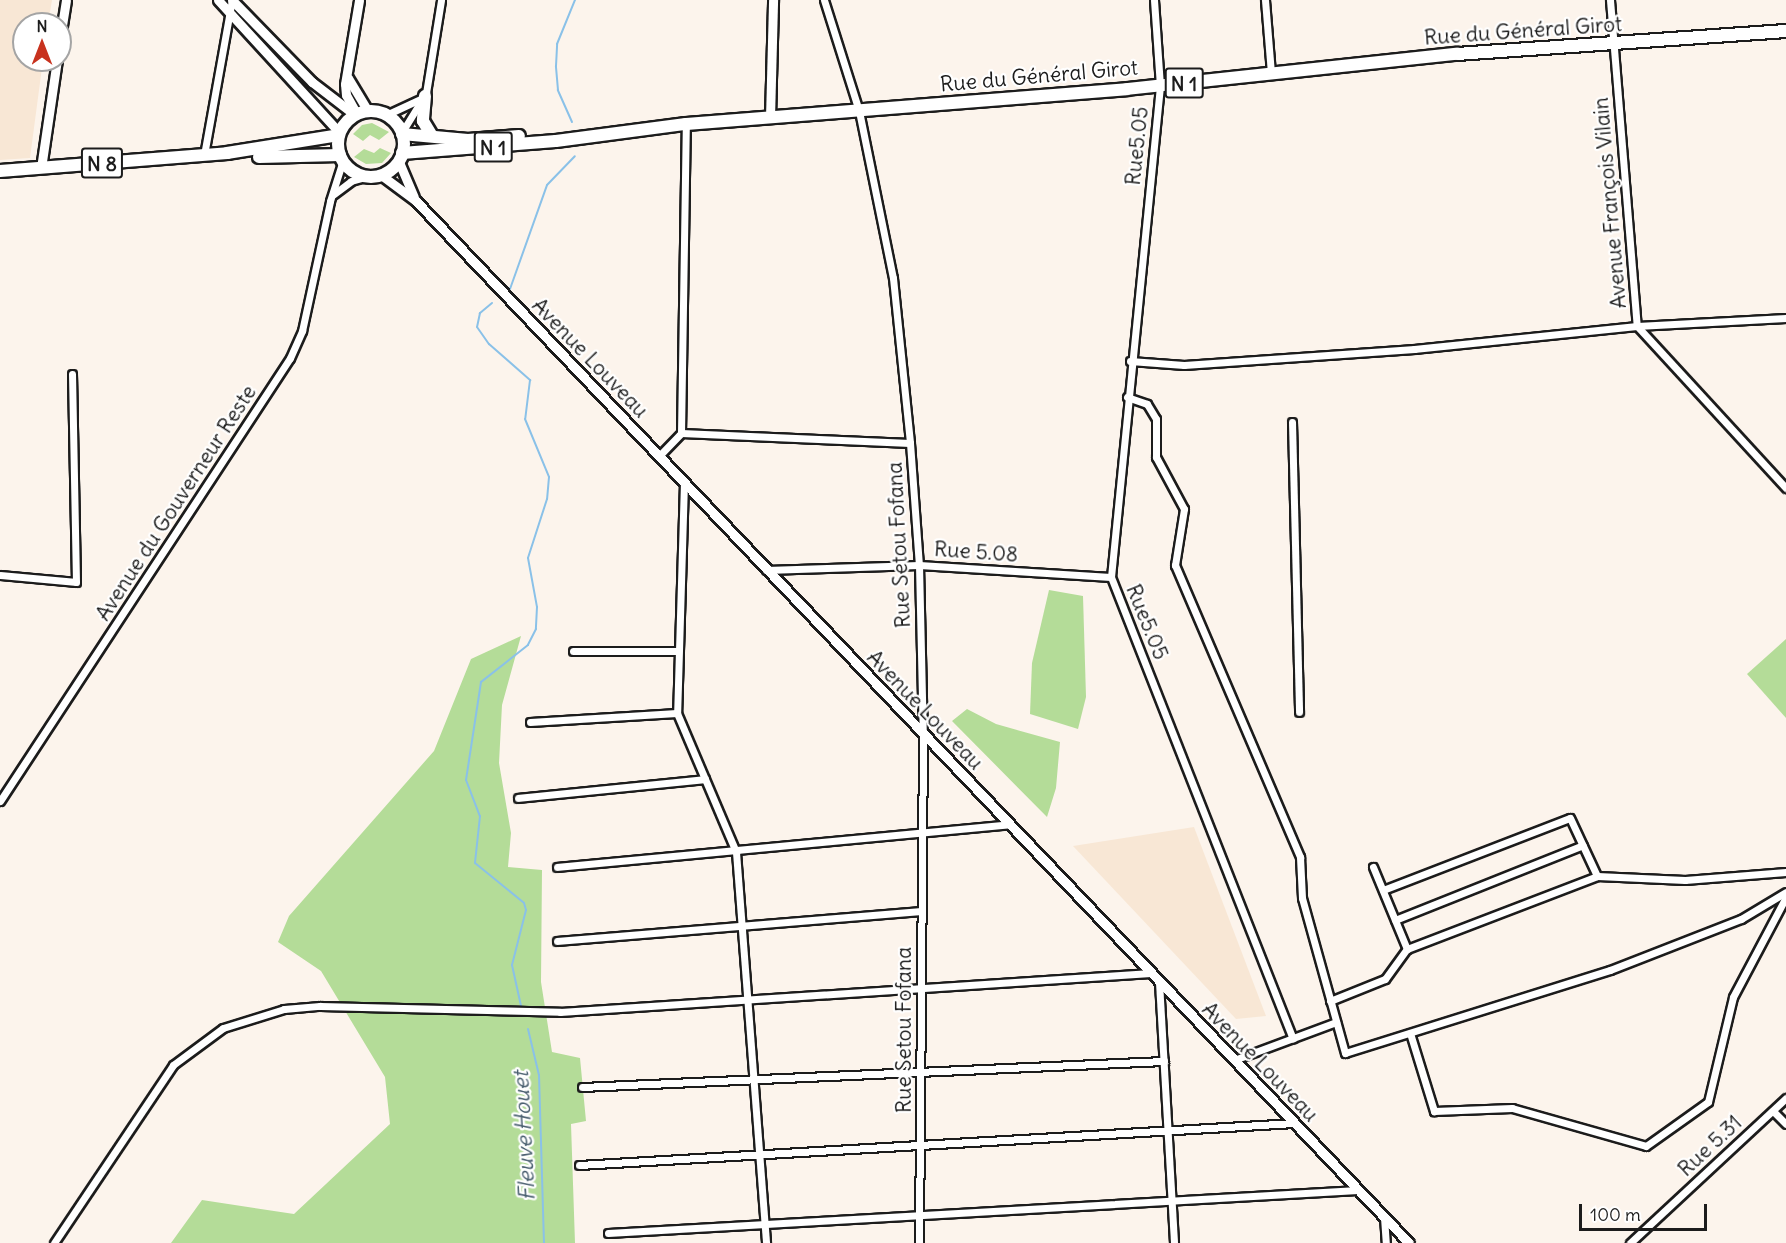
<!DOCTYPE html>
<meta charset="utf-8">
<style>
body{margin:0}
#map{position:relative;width:1786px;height:1243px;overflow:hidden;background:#fcf4ec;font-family:Delius,sans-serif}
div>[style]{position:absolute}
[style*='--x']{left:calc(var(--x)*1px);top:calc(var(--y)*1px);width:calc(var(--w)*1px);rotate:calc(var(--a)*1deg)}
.built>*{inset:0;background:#f8e7d5}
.green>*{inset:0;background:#b4dc98}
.stream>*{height:2px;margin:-1px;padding:0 1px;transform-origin:1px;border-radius:1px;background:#8ac1e8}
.roads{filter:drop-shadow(2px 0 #1c1c1c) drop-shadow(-2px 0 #1c1c1c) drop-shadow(0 2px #1c1c1c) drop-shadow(0 -2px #1c1c1c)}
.street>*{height:7px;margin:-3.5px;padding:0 3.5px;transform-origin:3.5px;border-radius:3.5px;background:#fff}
.secondary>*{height:9px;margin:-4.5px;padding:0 4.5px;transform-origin:4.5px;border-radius:4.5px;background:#fff}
.highway>*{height:12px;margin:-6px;padding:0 6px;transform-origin:6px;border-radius:6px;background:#fff}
.highway>.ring{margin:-6px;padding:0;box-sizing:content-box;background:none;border:12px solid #fff;border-radius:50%}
span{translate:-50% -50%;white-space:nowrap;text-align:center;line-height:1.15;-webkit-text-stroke:4.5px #fff;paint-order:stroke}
.shield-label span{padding:2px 4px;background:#fff;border:2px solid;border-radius:4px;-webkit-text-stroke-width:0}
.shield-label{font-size:20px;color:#1c1c1c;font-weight:700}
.street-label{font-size:21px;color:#1c1c1c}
.water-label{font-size:22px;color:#485e6e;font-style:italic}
.north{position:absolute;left:12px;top:12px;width:60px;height:60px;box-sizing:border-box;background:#fff;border:2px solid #a4a4a4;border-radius:50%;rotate:0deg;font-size:16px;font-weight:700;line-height:24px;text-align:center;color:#1c1c1c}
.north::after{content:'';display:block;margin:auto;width:21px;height:27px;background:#c8321e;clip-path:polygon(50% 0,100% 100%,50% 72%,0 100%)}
.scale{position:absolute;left:1579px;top:1204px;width:128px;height:27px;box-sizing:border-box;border:3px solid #1c1c1c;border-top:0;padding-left:8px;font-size:18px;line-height:21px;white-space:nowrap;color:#1c1c1c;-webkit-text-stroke:4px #fff;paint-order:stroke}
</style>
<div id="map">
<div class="built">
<i style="clip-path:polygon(0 0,52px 0,48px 24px,24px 24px,24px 60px,43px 60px,30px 158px,0 160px)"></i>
<i style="clip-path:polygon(1194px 827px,1266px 1016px,1236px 1019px,1073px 846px)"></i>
</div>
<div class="green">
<i style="clip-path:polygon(372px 123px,389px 132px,379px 140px,370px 135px,363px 141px,353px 134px,362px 125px)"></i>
<i style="clip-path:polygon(380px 148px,391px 153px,382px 163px,366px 164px,354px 157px,364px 149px,374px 153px)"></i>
<i style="clip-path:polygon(1049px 590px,1083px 596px,1086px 697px,1078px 729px,1030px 714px,1032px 663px)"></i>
<i style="clip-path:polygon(521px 636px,502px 705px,499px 763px,511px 833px,508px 867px,542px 870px,541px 982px,552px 1052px,580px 1058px,586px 1121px,571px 1124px,575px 1243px,171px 1243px,202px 1200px,294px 1214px,390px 1124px,385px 1077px,321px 971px,278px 942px,289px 916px,434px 751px,471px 659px)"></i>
<i style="clip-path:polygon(1786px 639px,1786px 718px,1747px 674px)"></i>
<i style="clip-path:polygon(967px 709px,996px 724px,1060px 742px,1056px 788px,1047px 817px,952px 721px)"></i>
</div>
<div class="stream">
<i style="--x:572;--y:122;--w:35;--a:-114"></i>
<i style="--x:558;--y:90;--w:24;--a:-95"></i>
<i style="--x:556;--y:66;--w:22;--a:-87"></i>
<i style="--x:557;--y:44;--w:48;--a:-67.8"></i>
<i style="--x:510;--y:289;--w:110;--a:-70.4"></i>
<i style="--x:547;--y:185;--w:40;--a:-46"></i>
<i style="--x:492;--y:303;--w:16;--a:140"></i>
<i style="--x:480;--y:313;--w:14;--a:102"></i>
<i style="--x:477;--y:327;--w:21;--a:55"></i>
<i style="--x:489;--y:344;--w:55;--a:41.3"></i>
<i style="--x:530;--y:380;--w:39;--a:97"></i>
<i style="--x:525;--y:419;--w:63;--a:67.5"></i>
<i style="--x:549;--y:477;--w:22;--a:95"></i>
<i style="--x:547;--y:499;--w:62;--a:107.9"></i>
<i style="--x:528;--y:558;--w:50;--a:79.6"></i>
<i style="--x:537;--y:607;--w:22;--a:93"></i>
<i style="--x:536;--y:629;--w:18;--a:117"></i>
<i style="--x:528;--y:645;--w:60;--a:141.8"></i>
<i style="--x:481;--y:682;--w:99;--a:98.7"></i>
<i style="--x:466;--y:780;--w:39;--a:69"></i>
<i style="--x:480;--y:816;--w:47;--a:96.1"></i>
<i style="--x:475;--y:863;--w:63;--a:39.2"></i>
<i style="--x:524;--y:903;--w:7;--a:74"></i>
<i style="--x:526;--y:910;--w:57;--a:104.3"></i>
<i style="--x:512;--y:965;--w:42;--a:77.6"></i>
<i style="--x:528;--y:1029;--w:47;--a:76.6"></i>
<i style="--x:539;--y:1075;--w:168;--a:88.3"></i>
</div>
<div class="roads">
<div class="street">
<i style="--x:824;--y:0;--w:116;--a:72.5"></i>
<i style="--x:859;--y:111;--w:170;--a:78.5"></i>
<i style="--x:893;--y:278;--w:166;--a:84.1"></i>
<i style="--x:910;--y:443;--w:122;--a:85.8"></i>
<i style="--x:919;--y:565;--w:170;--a:88.7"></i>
<i style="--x:923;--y:735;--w:508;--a:90.45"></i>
<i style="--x:1154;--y:0;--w:86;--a:86"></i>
<i style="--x:1160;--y:86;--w:493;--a:95.7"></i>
<i style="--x:1111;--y:577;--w:496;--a:68.5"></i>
<i style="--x:1265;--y:0;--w:73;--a:85.3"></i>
<i style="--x:1610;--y:0;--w:327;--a:85.3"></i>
<i style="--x:1637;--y:326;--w:220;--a:47.4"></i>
<i style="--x:386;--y:115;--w:40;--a:-25"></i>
<i style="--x:402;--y:132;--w:46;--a:-58.4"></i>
<i style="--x:426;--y:93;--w:94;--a:-80.8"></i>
<i style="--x:204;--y:155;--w:158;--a:-79.8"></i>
<i style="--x:334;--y:194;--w:21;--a:-37"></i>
<i style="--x:351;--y:181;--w:18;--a:-16"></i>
<i style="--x:1130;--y:361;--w:54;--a:4.2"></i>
<i style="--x:1184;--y:365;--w:231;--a:-4"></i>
<i style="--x:1414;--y:349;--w:224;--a:-5.9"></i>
<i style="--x:1637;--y:326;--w:149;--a:-3.1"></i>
<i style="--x:1127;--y:397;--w:21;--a:19"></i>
<i style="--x:1147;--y:404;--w:17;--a:59"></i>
<i style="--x:1156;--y:419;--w:38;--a:90"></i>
<i style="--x:1156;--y:457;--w:59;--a:61.7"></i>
<i style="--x:1184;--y:509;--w:57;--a:99.1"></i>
<i style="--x:1175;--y:565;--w:318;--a:66.8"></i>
<i style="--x:1300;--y:857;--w:41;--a:87.2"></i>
<i style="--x:1302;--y:898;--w:161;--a:74.5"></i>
<i style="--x:1345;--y:1053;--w:278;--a:-17.4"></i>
<i style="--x:1610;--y:970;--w:141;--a:-21.3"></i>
<i style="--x:1741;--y:919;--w:52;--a:-31"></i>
<i style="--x:1292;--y:422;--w:290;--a:88.6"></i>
<i style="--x:681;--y:433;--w:229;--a:2.5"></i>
<i style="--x:659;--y:456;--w:32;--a:-46"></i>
<i style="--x:681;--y:433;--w:309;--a:-89.1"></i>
<i style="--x:684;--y:482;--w:231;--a:91.7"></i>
<i style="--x:677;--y:713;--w:151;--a:67"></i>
<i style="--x:736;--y:852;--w:392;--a:85.6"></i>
<i style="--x:766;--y:570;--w:153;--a:-1.9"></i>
<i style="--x:919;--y:565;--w:192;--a:3.6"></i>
<i style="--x:0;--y:575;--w:76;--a:5.3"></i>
<i style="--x:76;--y:582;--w:208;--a:-91.1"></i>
<i style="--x:573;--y:651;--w:105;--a:0"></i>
<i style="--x:530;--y:722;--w:147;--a:-3.5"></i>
<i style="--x:518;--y:798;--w:188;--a:-5.8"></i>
<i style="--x:0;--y:801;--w:529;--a:-56.79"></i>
<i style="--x:290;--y:358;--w:30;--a:-66"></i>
<i style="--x:302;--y:331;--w:133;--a:-77.8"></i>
<i style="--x:330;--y:201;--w:43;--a:-72.4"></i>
<i style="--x:557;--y:867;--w:454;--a:-5.4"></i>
<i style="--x:1373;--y:867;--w:89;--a:67.5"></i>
<i style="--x:1383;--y:890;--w:200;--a:-21.1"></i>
<i style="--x:1570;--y:818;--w:64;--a:65"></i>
<i style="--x:1395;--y:920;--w:202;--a:-21.7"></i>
<i style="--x:557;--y:941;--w:365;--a:-4.7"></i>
<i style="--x:1159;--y:982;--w:261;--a:86.7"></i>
<i style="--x:1330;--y:1001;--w:59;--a:-21.8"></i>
<i style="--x:1385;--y:979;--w:37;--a:-54"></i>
<i style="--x:1407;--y:949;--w:204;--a:-21"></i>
<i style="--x:1597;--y:876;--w:88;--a:2.6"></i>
<i style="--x:1685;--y:880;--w:101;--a:-4.5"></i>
<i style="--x:1410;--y:1033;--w:82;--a:72.9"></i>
<i style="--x:1434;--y:1111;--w:78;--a:-2.2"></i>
<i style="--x:1512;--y:1108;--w:139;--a:15.8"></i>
<i style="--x:1646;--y:1146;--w:76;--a:-35.4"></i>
<i style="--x:1708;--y:1102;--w:108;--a:-76.6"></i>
<i style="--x:1733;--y:997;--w:113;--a:-62.1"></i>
<i style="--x:1234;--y:1060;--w:109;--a:-20.4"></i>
<i style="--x:582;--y:1087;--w:583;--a:-2.56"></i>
<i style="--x:1773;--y:1111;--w:18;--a:45"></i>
<i style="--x:579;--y:1165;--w:716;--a:-3.36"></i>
<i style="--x:1384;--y:1217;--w:26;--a:86"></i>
<i style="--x:608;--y:1233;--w:751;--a:-3.28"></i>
<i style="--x:54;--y:1243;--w:214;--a:-56.2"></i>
<i style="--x:173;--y:1065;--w:62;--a:-36.5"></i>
<i style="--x:223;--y:1028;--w:64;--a:-17.3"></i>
<i style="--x:284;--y:1009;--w:36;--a:-5"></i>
<i style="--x:320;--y:1006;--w:240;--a:1.4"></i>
<i style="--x:560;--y:1012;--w:592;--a:-3.78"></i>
<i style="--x:1630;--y:1243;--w:213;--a:-42.9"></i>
</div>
<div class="secondary">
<i style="--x:218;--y:0;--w:180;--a:47.5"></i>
<i style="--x:232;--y:0;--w:115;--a:45.7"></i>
<i style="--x:312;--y:82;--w:54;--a:37.5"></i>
<i style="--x:60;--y:38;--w:38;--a:-81"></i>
<i style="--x:348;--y:78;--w:39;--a:59"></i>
<i style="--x:355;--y:111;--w:18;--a:-119"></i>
<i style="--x:346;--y:95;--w:11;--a:-95"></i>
<i style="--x:345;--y:84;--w:85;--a:-80.5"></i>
<i style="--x:770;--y:118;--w:118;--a:-88.5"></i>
<i style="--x:399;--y:162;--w:38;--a:67"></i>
<i style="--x:41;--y:168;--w:109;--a:-81.6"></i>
<i style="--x:381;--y:175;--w:44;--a:36.6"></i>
<i style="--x:416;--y:201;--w:1439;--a:46.38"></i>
</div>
<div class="highway">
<i style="--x:425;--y:96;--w:25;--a:95"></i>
<i style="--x:423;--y:121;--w:17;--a:59"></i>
<i class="ring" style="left:338px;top:111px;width:54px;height:54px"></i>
<i style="--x:402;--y:134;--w:66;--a:5.2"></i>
<i style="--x:468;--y:140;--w:51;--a:-4.5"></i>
<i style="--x:402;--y:153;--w:154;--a:-4.5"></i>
<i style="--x:556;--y:141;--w:131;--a:-7.5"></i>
<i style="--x:686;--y:124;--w:442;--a:-4.5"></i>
<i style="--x:1127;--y:89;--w:332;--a:-6.1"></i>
<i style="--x:1457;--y:54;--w:330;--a:-4"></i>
<i style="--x:259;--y:157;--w:81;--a:-1.4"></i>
<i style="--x:0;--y:171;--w:228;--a:-4.5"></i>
<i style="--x:227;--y:153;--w:113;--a:-9.1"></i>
</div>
</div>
<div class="shield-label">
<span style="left:1184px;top:83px">N 1</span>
<span style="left:493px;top:147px">N 1</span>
<span style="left:102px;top:163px">N 8</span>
</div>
<div class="street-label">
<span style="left:1523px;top:31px;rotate:-4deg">Rue du Général Girot</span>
<span style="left:1039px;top:76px;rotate:-5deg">Rue du Général Girot</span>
<span style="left:1137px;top:146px;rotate:-84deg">Rue5.05</span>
<span style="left:1610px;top:203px;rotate:-95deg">Avenue François Vilain</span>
<span style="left:590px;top:358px;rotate:46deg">Avenue Louveau</span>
<span style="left:176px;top:503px;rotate:-57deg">Avenue du Gouverneur Reste</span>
<span style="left:899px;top:545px;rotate:-93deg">Rue Setou Fofana</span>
<span style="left:976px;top:552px;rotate:4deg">Rue 5.08</span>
<span style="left:1147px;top:622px;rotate:68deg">Rue5.05</span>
<span style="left:925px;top:710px;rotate:46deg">Avenue Louveau</span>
<span style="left:904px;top:1030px;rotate:-90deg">Rue Setou Fofana</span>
<span style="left:1260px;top:1062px;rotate:46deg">Avenue Louveau</span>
<span style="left:1710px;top:1146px;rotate:-43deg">Rue 5.31</span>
</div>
<div class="water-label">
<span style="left:524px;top:1136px;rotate:-93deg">Fleuve Houet</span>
</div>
<div class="north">N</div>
<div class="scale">100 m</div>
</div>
